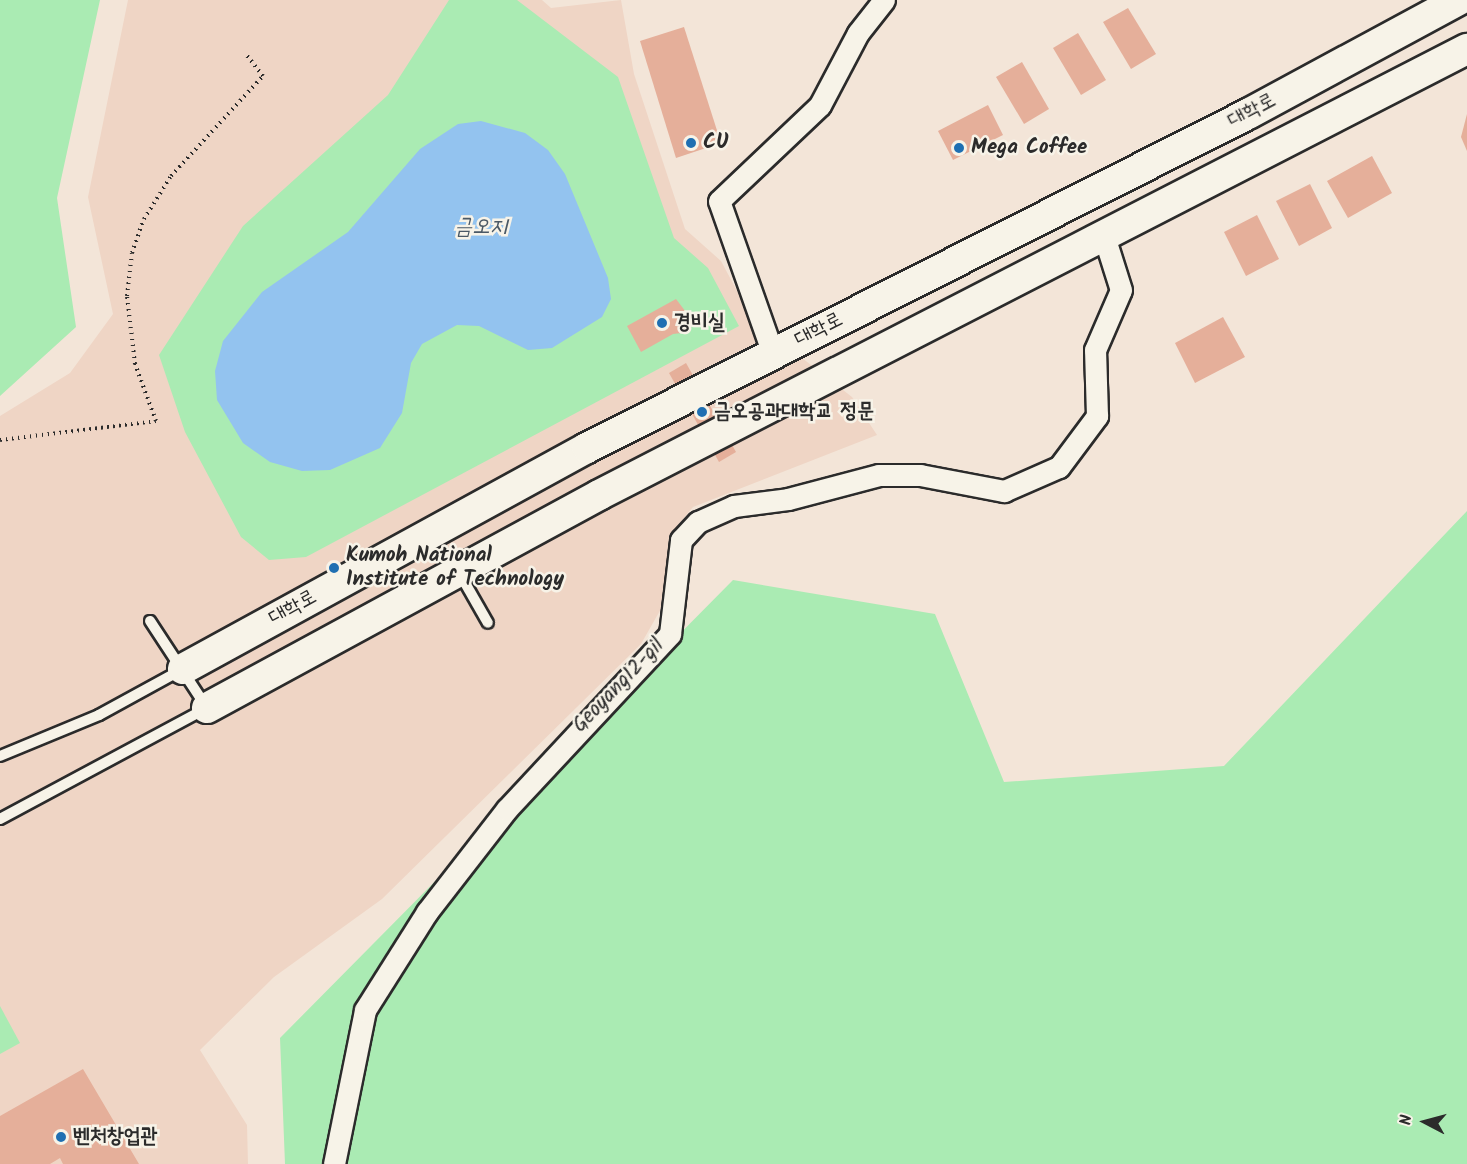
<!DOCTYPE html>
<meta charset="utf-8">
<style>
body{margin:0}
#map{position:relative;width:1467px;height:1164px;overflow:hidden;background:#f3e5d8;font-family:Kalam,"Poor Story",sans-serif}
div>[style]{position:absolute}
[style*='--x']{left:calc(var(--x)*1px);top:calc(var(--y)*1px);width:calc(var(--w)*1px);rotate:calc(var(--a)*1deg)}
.built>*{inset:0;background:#efd5c5}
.green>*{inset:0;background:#aaebb3}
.water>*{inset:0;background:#93c3ef}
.building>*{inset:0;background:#e5af9a}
.path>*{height:4px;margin-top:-2px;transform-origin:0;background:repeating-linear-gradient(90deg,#2b2b2b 0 1.5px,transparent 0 6px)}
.roads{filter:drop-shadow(2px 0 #2b2b2b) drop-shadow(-2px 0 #2b2b2b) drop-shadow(0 2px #2b2b2b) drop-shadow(0 -2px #2b2b2b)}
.lane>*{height:10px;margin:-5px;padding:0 5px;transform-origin:5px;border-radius:5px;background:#f7f3e8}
.street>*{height:21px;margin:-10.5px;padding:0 10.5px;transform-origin:10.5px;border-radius:10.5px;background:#f7f3e8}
.secondary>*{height:30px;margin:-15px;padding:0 15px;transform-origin:15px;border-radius:15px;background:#f7f3e8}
.dots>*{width:16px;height:16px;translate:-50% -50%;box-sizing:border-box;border:3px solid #f7f3e8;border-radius:50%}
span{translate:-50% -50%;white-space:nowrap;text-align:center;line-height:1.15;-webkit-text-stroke:5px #f7f3e8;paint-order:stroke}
.street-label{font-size:21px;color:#2b2b2b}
.poi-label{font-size:21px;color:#2b2b2b;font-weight:700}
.left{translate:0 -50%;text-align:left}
.water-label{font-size:22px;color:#4a5966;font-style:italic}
.north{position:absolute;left:1395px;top:1092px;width:60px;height:60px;-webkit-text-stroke:4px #f7f3e8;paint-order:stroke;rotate:276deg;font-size:16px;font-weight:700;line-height:24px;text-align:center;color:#2b2b2b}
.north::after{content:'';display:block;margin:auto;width:21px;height:27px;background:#2b2b2b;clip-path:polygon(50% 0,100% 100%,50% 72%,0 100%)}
</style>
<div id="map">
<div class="built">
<i style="clip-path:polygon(128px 0,542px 0,551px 8px,621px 0,634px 74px,685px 229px,721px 261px,752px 319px,852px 397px,877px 435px,693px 507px,669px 536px,666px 600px,641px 644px,382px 899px,274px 977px,200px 1050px,247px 1125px,248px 1164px,0 1164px,0 416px,70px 373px,113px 314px,88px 197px)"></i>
</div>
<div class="green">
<i style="clip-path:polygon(0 0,100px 0,57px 198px,76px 327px,0 396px)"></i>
<i style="clip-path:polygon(449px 0,517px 0,618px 77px,674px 238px,708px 268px,739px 326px,306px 557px,269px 560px,241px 537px,185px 432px,159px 355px,243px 226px,388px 95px)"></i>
<i style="clip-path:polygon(1467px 511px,1467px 1164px,285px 1164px,280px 1038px,733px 580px,935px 614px,1004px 782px,1224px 766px)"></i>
<i style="clip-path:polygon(0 1006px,20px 1043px,0 1054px)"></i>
</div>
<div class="water">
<i style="clip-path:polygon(481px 121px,525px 133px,548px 150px,565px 174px,608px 278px,611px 299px,602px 317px,552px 348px,528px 350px,479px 326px,457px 325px,422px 344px,411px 363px,402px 413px,380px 448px,330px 470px,302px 471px,270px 462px,243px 443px,217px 400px,215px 371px,223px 341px,262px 292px,348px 232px,420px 149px,458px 124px)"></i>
</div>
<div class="building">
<i style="clip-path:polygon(1128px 8px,1156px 54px,1131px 69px,1103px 22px)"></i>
<i style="clip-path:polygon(684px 27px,721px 143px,676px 158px,640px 41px)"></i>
<i style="clip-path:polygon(1078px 33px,1106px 80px,1081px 95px,1053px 48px)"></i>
<i style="clip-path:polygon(1022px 62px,1049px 109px,1024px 124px,996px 77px)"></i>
<i style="clip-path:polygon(988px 105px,1003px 135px,953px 160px,938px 131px)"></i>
<i style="clip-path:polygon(1467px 114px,1467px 151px,1461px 137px)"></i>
<i style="clip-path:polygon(1372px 156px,1392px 193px,1348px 218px,1327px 181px)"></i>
<i style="clip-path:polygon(1310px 184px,1332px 228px,1299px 246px,1276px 201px)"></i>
<i style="clip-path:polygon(1257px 215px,1279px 259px,1246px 276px,1224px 232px)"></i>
<i style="clip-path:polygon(676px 299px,692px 320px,690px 332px,673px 334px,641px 352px,627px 326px)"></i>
<i style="clip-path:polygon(1223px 317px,1245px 357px,1195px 383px,1175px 343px)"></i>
<i style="clip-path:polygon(686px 363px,736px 452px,719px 462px,669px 373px)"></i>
<i style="clip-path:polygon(83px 1069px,139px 1164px,63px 1164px,60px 1158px,50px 1164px,0 1164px,0 1116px)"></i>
</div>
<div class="path">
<i style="--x:0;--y:440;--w:157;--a:-6.9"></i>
<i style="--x:156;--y:421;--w:61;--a:-110.2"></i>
<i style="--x:135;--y:364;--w:68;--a:-96.7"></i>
<i style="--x:127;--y:296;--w:43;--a:-83.4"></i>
<i style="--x:132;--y:253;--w:36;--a:-71"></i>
<i style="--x:144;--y:219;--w:51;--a:-57.9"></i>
<i style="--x:171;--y:176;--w:136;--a:-47.4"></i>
<i style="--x:263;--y:76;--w:29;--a:-128"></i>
</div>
<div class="roads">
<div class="lane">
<i style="--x:460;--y:574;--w:56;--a:60.3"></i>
<i style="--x:0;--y:756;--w:107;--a:-22.5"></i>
<i style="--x:99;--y:715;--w:96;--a:-28.7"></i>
<i style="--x:0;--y:819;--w:235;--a:-28.2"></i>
<i style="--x:207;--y:708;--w:104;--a:-123.2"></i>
</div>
<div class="street">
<i style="--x:773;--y:354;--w:162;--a:-109.4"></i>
<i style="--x:719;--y:201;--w:139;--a:-43.5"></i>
<i style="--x:820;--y:105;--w:81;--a:-62.2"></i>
<i style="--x:858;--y:33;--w:42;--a:-51.8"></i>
<i style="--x:334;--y:1164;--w:157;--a:-78.6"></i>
<i style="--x:365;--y:1010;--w:116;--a:-57.7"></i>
<i style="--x:427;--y:912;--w:130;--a:-52.2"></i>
<i style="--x:507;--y:809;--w:239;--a:-47"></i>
<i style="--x:670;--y:634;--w:95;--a:-83.3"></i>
<i style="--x:681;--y:540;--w:25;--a:-47"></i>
<i style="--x:698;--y:522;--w:39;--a:-24"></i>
<i style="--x:734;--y:506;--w:54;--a:-7.4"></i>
<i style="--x:788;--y:499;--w:94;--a:-14.8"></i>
<i style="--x:879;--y:475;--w:41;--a:0"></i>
<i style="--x:920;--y:475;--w:86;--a:10.8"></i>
<i style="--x:1004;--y:491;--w:60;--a:-23.6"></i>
<i style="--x:1059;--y:467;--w:64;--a:-53.3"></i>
<i style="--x:1097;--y:416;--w:66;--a:-91.7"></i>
<i style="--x:1095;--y:350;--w:65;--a:-66.6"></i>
<i style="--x:1121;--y:290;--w:60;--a:-107.5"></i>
</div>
<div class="secondary">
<i style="--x:183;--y:669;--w:460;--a:-28.7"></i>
<i style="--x:587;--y:448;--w:741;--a:-26.81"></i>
<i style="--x:1248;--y:114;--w:240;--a:-28.4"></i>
<i style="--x:207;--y:708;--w:446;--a:-28.5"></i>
<i style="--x:599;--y:495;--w:976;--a:-27.2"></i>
</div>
</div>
<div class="dots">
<i style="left:691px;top:143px;background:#1f6fb2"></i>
<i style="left:959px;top:148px;background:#1f6fb2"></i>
<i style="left:662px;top:323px;background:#1f6fb2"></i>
<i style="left:702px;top:412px;background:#1f6fb2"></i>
<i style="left:334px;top:568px;background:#1f6fb2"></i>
<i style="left:61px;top:1137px;background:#1f6fb2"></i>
</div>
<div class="street-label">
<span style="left:1252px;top:111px;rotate:-28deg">대학로</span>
<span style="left:819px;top:330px;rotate:-27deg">대학로</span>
<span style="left:293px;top:608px;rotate:-29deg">대학로</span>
<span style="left:619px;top:686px;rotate:-46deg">Geoyang12-gil</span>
</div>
<div class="poi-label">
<span class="left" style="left:703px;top:143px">CU</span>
<span class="left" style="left:971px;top:148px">Mega Coffee</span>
<span class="left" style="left:674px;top:323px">경비실</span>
<span class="left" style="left:714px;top:412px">금오공과대학교 정문</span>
<span class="left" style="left:346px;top:568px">Kumoh National<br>Institute of Technology</span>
<span class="left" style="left:73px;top:1137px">벤처창업관</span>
</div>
<div class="water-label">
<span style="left:481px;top:228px">금오지</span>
</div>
<div class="north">N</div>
</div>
